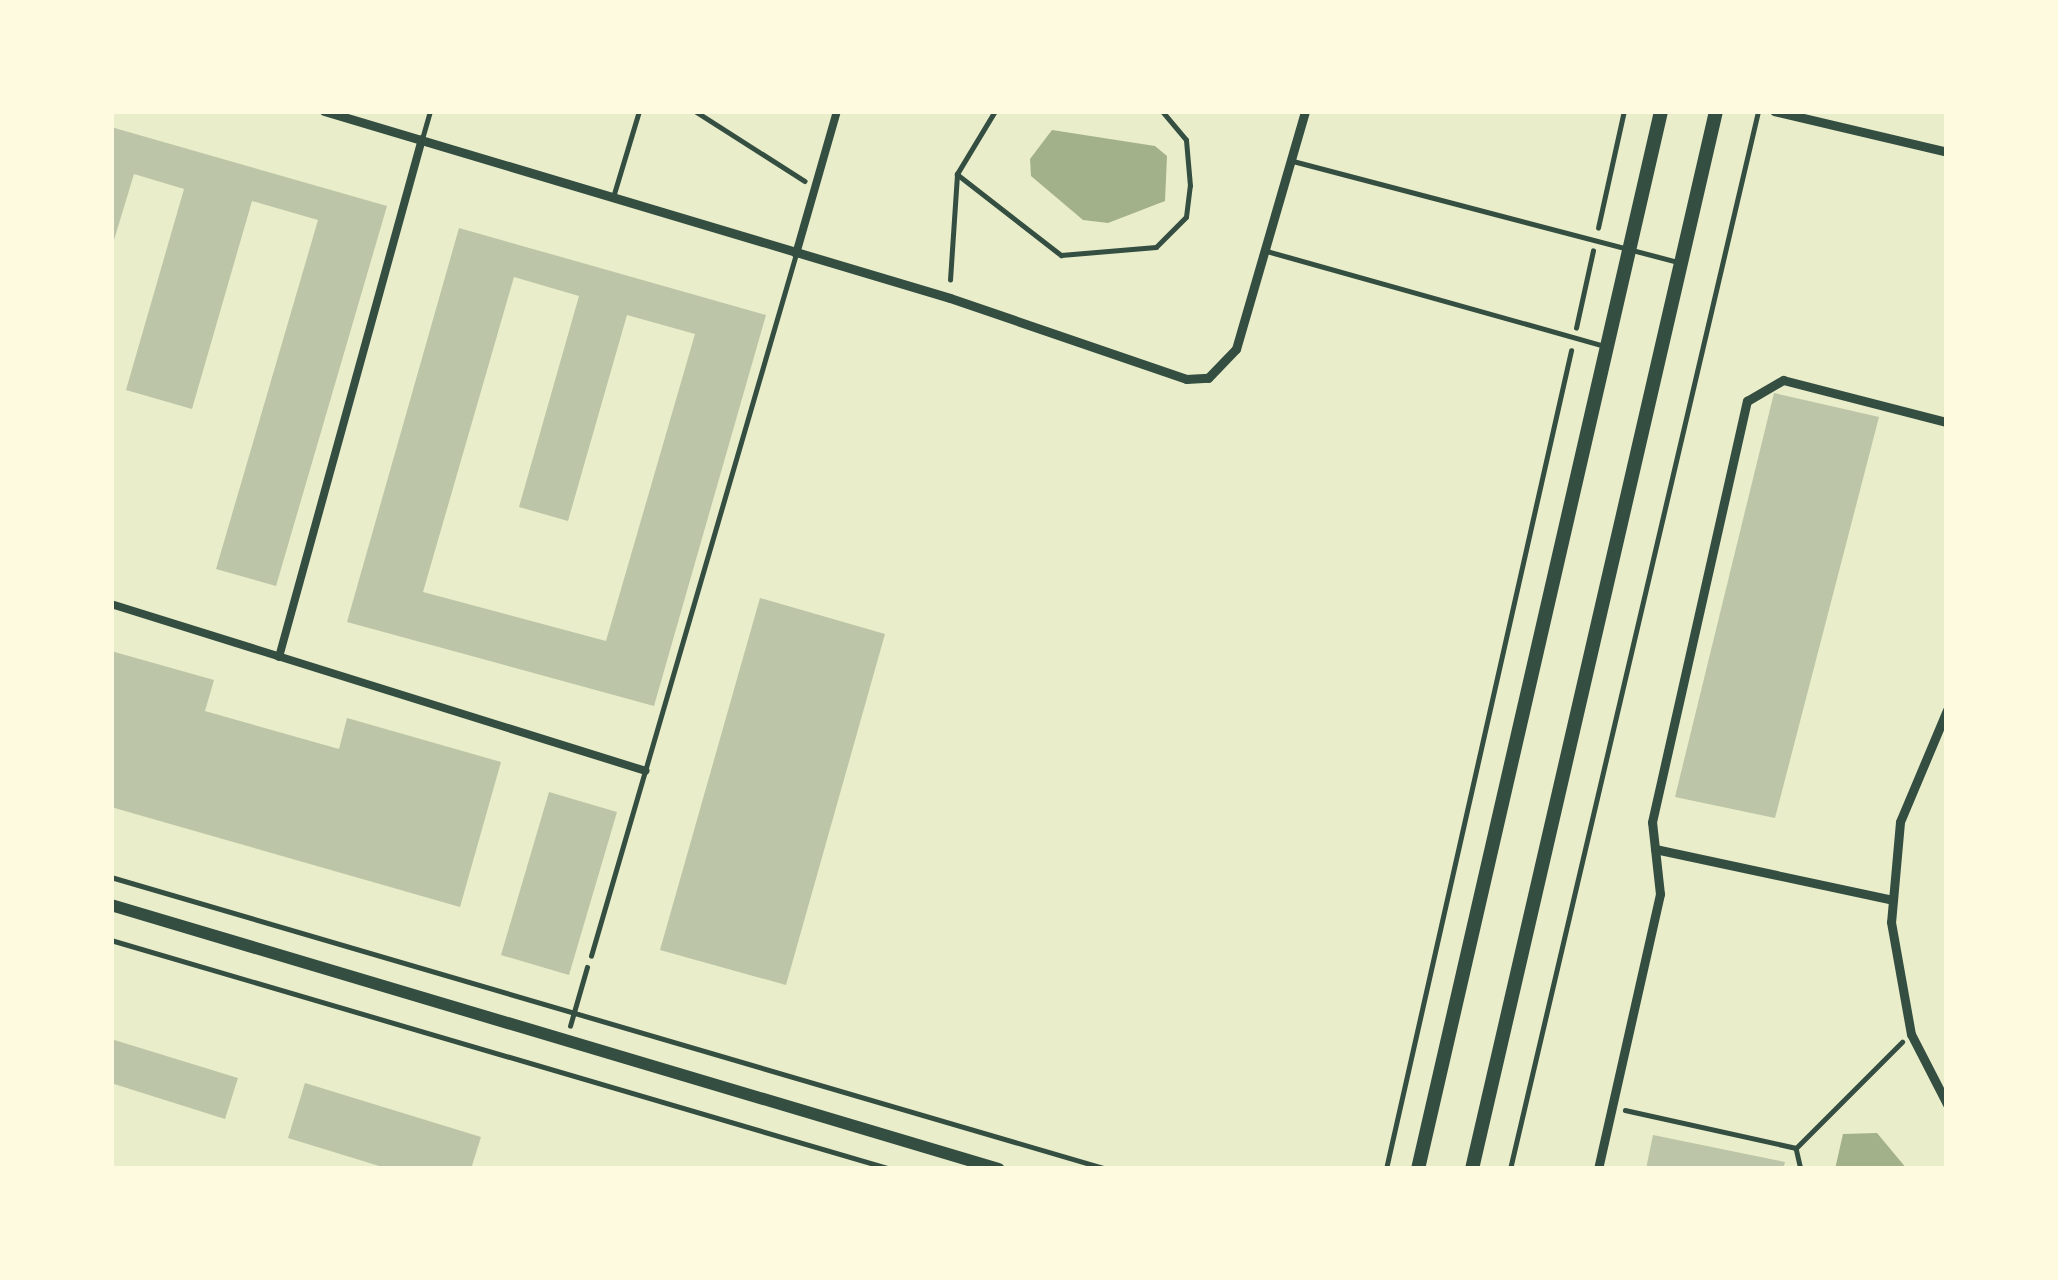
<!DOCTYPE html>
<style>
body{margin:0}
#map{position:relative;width:2058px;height:1280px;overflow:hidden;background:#e9edc9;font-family:"Alegreya Sans",sans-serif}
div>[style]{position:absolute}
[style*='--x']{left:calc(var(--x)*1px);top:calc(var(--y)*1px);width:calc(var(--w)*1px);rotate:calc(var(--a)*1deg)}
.water>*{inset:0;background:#a3b18a}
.building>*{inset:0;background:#bcc5a7}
.path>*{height:4.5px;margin:-2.25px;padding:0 2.25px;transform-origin:2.25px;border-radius:2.25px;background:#344e41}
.service>*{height:4.5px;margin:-2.25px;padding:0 2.25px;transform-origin:2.25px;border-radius:2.25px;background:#344e41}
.pedestrian>*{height:8px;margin:-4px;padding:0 4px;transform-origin:4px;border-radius:4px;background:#344e41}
.minor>*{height:9px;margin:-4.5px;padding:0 4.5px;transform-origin:4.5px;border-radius:4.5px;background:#344e41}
.tertiary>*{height:12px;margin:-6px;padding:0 6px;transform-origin:6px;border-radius:6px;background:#344e41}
.secondary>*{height:14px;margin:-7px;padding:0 7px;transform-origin:7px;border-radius:7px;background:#344e41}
span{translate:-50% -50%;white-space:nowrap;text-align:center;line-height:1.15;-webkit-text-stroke:10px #fefae0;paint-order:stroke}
.frame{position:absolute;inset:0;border:114px solid #fefae0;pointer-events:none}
</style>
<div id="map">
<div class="water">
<i style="clip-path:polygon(1052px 130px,1155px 146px,1167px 156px,1165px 201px,1108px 223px,1083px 220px,1031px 176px,1030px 159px)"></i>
<i style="clip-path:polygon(1877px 1133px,1907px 1169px,1835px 1169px,1843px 1134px)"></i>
</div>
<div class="building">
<i style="clip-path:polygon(111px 127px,387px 206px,276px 586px,216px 569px,318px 220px,252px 201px,192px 409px,126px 390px,184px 189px,134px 174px,111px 250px)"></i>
<i style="clip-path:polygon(evenodd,459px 228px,766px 315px,654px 706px,347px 622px,459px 228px,514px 277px,579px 296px,519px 507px,568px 521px,627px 315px,695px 334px,606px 641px,423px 592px,514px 277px)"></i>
<i style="clip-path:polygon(1774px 393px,1879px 417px,1775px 818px,1675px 797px)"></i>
<i style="clip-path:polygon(760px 598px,885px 634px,786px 985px,660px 950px)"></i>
<i style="clip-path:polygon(111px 651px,214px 680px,205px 711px,339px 749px,347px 718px,501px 762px,460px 907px,111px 807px)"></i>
<i style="clip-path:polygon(549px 792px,617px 812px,569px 975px,501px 955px)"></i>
<i style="clip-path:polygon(111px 1039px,238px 1078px,225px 1119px,111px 1083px)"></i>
<i style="clip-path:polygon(305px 1083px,481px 1137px,471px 1169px,389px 1169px,288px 1138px)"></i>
<i style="clip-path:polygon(1653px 1135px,1785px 1162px,1783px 1169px,1646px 1169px)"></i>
</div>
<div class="path">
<i style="--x:695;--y:111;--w:130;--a:32.5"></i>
<i style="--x:957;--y:174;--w:132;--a:37.9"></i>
<i style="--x:1061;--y:255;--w:95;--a:-4.8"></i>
<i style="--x:1156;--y:247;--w:42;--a:-45"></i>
<i style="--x:1186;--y:217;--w:31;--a:-83"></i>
<i style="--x:1190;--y:186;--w:46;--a:-95"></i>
<i style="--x:1186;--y:140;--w:38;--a:-130"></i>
<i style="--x:1598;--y:228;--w:120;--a:-77.5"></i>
<i style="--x:950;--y:280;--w:106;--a:-86.2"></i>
<i style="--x:957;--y:174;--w:74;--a:-58.9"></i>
<i style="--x:1576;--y:328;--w:79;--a:-77.6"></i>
<i style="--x:111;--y:877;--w:1038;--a:16.34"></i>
<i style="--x:111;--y:940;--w:813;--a:16.36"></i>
<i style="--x:570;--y:1026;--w:61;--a:-73.9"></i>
<i style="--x:1625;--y:1110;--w:175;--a:12.5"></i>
<i style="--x:1796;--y:1148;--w:150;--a:-45"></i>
<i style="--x:1796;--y:1148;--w:22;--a:77"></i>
<i style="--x:1386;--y:1169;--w:839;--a:-77.26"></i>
<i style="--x:1510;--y:1169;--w:1086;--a:-76.8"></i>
</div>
<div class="service">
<i style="--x:422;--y:139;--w:29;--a:-74"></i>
<i style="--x:1293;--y:161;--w:395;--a:14.7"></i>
<i style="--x:614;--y:194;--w:87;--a:-73.2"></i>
<i style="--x:1267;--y:251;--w:348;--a:15.7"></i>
<i style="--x:591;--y:956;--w:731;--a:-73.72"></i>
</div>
<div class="pedestrian">
<i style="--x:796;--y:254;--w:149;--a:-74"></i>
<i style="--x:111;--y:604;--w:560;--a:17.34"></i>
<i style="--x:279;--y:657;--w:537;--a:-74.57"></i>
</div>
<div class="minor">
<i style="--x:324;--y:111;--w:653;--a:16.63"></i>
<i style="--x:950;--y:298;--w:250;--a:18.9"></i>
<i style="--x:1186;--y:379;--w:22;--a:-3"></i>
<i style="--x:1208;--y:378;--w:40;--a:-46"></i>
<i style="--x:1236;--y:349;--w:248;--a:-73.8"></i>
<i style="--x:1774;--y:111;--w:178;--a:13.3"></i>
<i style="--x:1947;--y:710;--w:121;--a:112.8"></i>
<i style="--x:1900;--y:822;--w:100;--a:95.1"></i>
<i style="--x:1891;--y:922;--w:114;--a:79.9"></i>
<i style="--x:1911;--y:1034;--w:79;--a:62.8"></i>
<i style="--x:1655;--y:849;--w:243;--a:12.1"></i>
<i style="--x:1598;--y:1169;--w:282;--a:-77.3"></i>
<i style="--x:1660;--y:894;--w:72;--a:-96.3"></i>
<i style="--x:1652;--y:822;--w:432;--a:-77.3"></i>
<i style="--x:1747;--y:401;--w:42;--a:-30.3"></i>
<i style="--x:1783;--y:380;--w:169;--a:14.4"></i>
</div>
<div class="tertiary">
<i style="--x:111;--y:905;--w:926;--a:16.56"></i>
</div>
<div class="secondary">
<i style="--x:1418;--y:1169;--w:1086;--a:-77.06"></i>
<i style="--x:1472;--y:1169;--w:1086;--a:-77.01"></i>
</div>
<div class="frame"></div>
</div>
